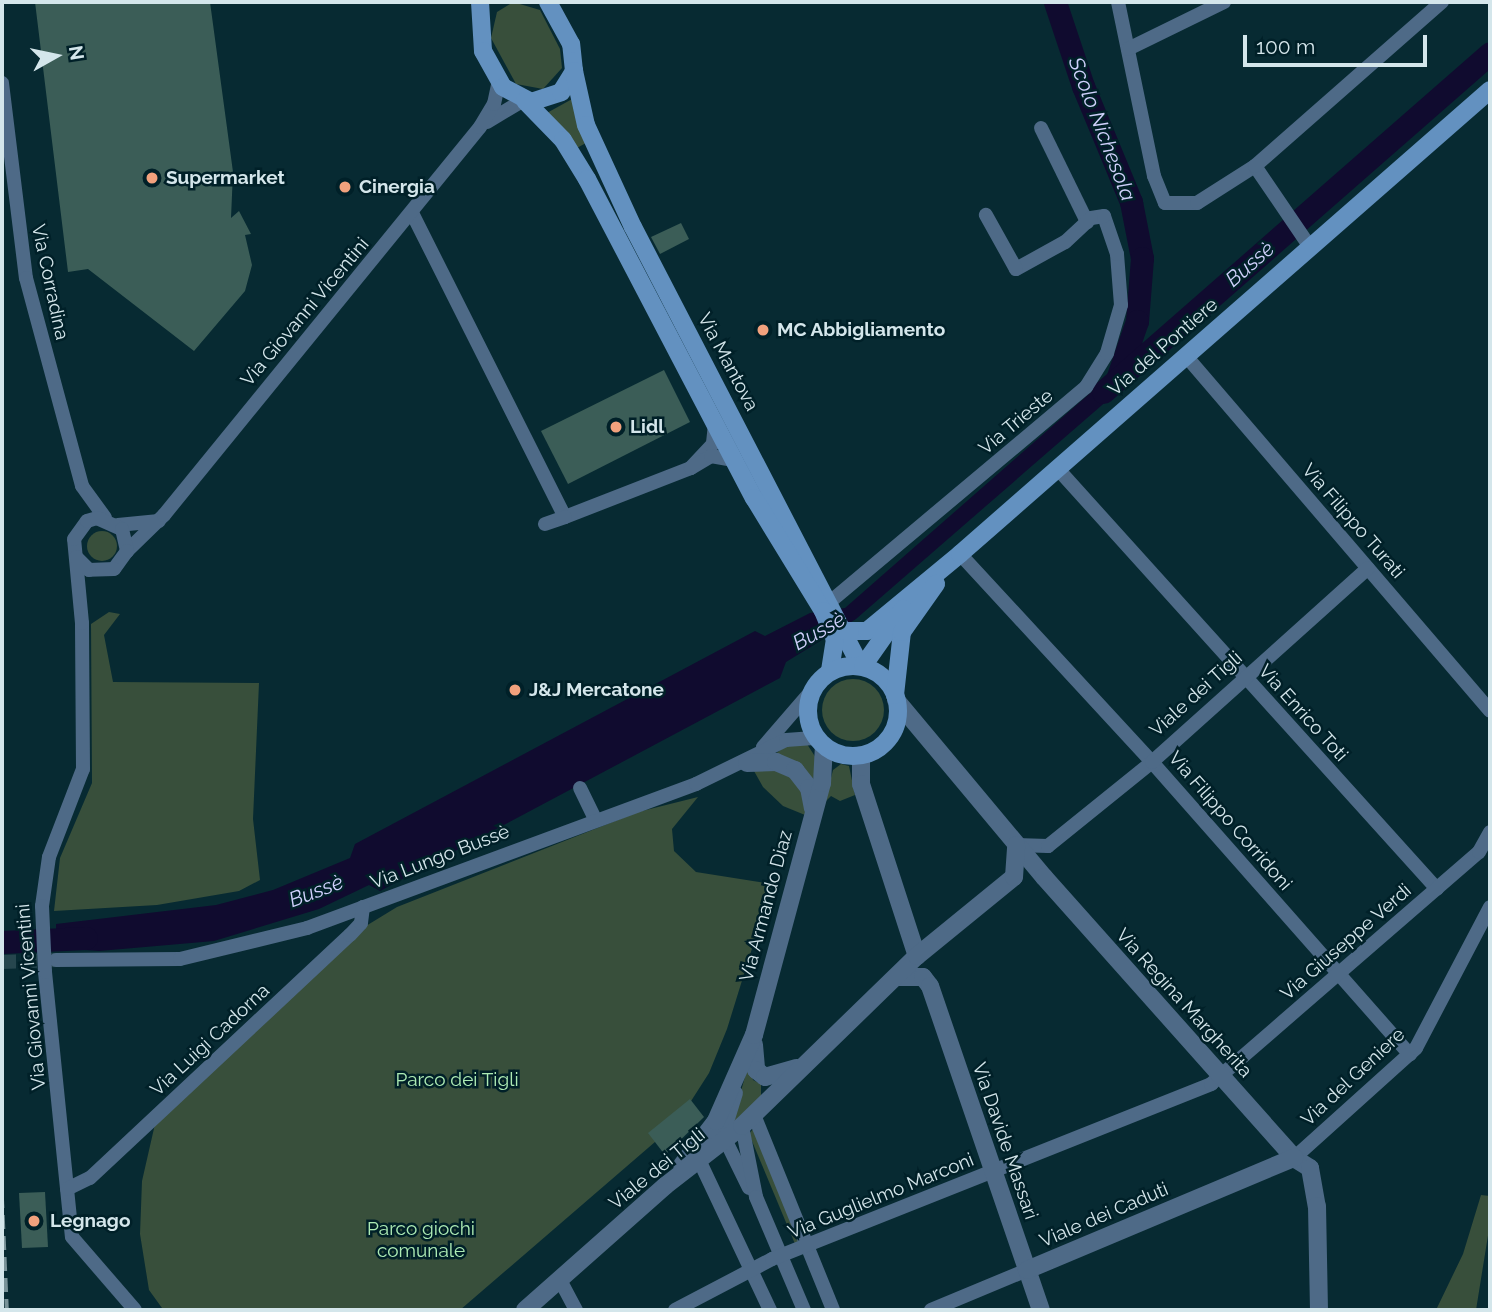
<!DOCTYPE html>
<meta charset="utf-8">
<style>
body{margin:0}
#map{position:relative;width:1492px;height:1312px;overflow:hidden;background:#072a32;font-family:Raleway,sans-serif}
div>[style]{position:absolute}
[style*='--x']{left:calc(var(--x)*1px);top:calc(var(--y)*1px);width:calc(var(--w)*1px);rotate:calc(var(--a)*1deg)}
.green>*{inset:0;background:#384f3b}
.round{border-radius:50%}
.water>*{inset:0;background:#100b2f}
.river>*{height:23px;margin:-11.5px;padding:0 11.5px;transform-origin:11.5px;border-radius:11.5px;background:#100b2f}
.building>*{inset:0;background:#3b5d57}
.minor-tunnel>*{height:14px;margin-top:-7px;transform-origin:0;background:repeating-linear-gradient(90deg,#26464e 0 14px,transparent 0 21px)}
.minor>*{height:14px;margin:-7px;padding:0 7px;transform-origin:7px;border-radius:7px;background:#4e6a87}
.tertiary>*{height:18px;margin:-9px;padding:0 9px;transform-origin:9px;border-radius:9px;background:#4e6a87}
.secondary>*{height:18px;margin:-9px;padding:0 9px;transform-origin:9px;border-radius:9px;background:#6391c0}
.secondary>.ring{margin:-9px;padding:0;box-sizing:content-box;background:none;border:18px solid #6391c0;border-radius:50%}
.rail>*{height:3.5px;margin-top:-1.75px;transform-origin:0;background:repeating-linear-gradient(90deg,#799399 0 14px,transparent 0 21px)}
.minor-bridge>*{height:14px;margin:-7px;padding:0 7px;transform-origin:7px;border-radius:7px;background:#4e6a87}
.dots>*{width:19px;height:19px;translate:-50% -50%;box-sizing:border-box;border:4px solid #002028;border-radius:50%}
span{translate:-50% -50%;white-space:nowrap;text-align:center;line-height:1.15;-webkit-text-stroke:5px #002028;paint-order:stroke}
.poi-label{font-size:19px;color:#d4e6eb;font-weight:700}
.left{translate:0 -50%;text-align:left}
.street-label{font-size:19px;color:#d4e6eb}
.park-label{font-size:19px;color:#adebb4}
.water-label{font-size:21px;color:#cfd0fb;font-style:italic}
.frame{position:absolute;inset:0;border:4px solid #d4e6eb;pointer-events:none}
.north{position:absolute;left:21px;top:21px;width:70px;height:70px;-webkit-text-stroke:5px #002028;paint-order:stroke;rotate:81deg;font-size:19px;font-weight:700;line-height:28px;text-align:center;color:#d4e6eb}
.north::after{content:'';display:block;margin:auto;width:24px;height:32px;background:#d4e6eb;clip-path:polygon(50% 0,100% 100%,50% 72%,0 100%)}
.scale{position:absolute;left:1243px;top:35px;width:184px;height:32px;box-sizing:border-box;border:4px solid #d4e6eb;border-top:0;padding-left:9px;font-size:21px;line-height:24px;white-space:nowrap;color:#d4e6eb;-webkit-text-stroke:5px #002028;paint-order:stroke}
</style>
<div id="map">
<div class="green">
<i style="clip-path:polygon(513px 2px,540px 10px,560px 49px,562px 68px,543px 89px,516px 84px,491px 38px,497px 12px)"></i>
<i style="clip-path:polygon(574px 98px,586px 143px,575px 149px,545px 114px)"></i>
<i class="round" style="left:87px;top:531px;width:30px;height:30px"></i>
<i style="clip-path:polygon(109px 612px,120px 614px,104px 635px,113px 682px,259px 683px,253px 819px,260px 880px,239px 891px,157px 905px,54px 911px,60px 858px,92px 783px,91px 624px)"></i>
<i class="round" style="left:822px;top:679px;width:62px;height:62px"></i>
<i style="clip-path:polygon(807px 744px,816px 758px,813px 783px,774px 755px,787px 745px)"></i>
<i style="clip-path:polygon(841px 764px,849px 766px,855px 795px,840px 801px,831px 796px,825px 802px,833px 770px)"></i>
<i style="clip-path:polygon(767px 767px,798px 779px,807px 803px,805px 815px,783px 806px,763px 787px,754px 771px)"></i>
<i style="clip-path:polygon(698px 797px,672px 829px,674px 851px,696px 872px,772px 884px,727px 1029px,709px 1073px,677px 1123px,460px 1310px,162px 1308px,149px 1290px,140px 1234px,142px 1181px,155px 1124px,361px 929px,397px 907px,638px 812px)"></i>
<i style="clip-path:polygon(749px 1063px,753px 1080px,761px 1084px,761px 1101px,730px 1129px)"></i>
<i style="clip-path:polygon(753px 1129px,800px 1242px,795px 1244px,749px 1134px)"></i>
<i style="clip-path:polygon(1481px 1195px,1490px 1196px,1490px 1223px,1476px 1310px,1436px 1310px,1463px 1254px)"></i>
</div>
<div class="water">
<i style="clip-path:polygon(1121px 366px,1132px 379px,856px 619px,786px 662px,780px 678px,380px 891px,369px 885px,319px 909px,214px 941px,99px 951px,56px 948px,56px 924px,216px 905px,273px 890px,350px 858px,355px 844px,755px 631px,765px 636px,810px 613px,845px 608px)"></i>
</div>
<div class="river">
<i style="--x:1055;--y:2;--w:89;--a:71.6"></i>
<i style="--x:1083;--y:86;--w:126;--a:67.5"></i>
<i style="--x:1131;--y:202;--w:57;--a:78.9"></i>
<i style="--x:1142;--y:258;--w:63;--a:94.5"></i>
<i style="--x:1137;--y:321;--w:61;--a:109"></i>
<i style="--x:1103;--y:392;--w:514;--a:-41.22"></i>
<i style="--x:2;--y:942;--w:84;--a:-2.7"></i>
</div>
<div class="building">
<i style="clip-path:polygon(35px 2px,210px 2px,233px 172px,231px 218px,239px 211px,251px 234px,245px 235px,252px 265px,245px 291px,194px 351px,88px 269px,68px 272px)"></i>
<i style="clip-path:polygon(681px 223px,689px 239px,660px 254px,651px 237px)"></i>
<i style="clip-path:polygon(664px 370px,690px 422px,568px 484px,541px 431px)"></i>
<i style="clip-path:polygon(690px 1099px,704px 1117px,665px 1155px,648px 1133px)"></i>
<i style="clip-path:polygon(45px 1192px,48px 1247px,22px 1248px,19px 1193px)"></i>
</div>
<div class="minor-tunnel">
<i style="--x:2;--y:962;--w:54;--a:-2.1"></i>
</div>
<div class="minor">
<i style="--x:1118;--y:2;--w:178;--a:78.3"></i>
<i style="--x:1154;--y:176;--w:29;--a:68"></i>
<i style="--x:1165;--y:203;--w:32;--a:0"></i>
<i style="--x:1197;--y:203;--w:69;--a:-32.5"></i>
<i style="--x:1128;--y:49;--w:107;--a:-26.1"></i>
<i style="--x:2;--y:83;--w:196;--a:83"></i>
<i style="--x:26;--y:278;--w:215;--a:74.9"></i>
<i style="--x:82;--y:486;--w:39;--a:54"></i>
<i style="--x:487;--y:122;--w:41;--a:-31"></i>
<i style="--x:1041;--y:128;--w:105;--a:63.9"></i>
<i style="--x:412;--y:213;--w:340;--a:63.3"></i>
<i style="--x:565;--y:517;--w:135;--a:-21.3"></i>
<i style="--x:1310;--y:247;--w:98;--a:-124.2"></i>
<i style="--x:1255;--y:166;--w:249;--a:-41.3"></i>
<i style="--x:1186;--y:356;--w:467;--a:49.4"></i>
<i style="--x:715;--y:424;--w:20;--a:96"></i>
<i style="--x:713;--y:444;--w:33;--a:133"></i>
<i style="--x:691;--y:468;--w:23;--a:-31"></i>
<i style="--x:711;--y:456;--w:23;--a:10"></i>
<i style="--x:1057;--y:468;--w:567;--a:47.93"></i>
<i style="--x:545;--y:524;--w:21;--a:-19"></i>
<i style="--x:118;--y:525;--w:41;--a:-5.6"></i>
<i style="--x:127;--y:551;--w:52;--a:-44.2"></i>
<i style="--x:164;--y:515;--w:500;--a:-50.84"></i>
<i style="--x:480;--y:127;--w:27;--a:-59"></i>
<i style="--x:494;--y:104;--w:24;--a:-78"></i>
<i style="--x:960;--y:554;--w:283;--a:47.3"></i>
<i style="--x:1152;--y:762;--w:390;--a:48.6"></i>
<i style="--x:831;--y:601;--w:333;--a:-40"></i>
<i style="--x:1086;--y:387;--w:40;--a:-58"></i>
<i style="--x:1107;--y:353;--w:50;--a:-73.7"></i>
<i style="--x:1121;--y:305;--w:51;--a:-94.5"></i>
<i style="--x:1117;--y:254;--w:40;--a:-108.9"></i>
<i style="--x:1104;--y:216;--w:13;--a:171"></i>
<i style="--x:1091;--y:218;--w:35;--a:137"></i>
<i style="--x:1065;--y:242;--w:56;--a:151.1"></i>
<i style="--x:1016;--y:269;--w:62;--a:-119.1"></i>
<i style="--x:763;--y:747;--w:77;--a:-49.2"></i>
<i style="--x:580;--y:788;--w:34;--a:64"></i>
<i style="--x:1016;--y:845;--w:32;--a:2"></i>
<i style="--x:1048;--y:846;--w:134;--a:-38.9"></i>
<i style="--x:1152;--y:762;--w:290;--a:-41.9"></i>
<i style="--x:42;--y:906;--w:49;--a:-81.9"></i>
<i style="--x:49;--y:857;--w:94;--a:-68.9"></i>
<i style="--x:83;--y:769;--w:146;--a:-90.4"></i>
<i style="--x:82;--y:623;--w:84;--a:-95.4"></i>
<i style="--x:74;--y:539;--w:22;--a:-54"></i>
<i style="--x:87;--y:521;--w:10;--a:-17"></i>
<i style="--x:97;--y:518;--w:27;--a:24"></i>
<i style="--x:122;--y:529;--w:23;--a:77"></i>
<i style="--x:127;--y:551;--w:22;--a:126"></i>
<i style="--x:114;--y:569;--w:25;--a:178"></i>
<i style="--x:89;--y:570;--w:18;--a:-135"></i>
<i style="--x:56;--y:960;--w:124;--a:-0.5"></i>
<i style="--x:180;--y:959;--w:131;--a:-13.7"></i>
<i style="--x:307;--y:928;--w:415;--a:-20.3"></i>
<i style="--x:696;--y:784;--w:100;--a:-26.1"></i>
<i style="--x:786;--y:740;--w:31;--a:-4"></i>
<i style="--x:45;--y:972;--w:266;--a:84.2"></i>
<i style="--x:72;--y:1237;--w:96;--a:49.2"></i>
<i style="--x:736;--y:1093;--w:44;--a:107.2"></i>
<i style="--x:723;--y:1135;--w:59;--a:63.9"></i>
<i style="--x:754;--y:1115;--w:210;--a:67.9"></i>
<i style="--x:742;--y:1126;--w:72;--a:78.8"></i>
<i style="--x:756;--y:1197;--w:123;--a:67"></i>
<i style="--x:1294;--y:1158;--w:164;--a:-42"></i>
<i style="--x:1416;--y:1048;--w:159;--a:-62.3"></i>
<i style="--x:700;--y:1162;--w:164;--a:64.7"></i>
<i style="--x:67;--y:1189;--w:25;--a:-26"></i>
<i style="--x:90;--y:1178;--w:356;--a:-43.1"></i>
<i style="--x:350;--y:935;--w:16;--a:-47"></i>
<i style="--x:361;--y:923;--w:16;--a:-83"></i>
<i style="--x:560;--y:1280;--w:34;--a:62"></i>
<i style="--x:675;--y:1310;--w:110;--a:-27.7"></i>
<i style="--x:772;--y:1259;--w:473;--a:-21.7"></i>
<i style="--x:1211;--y:1084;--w:354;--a:-40.9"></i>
<i style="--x:1479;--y:852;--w:23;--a:-61"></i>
<i style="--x:931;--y:1310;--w:104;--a:-22.6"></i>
</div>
<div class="tertiary">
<i style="--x:896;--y:700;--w:231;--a:50.1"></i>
<i style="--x:1044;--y:877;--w:376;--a:48.3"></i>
<i style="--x:1294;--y:1158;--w:19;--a:32"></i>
<i style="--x:1310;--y:1168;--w:39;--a:80"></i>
<i style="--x:1317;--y:1206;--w:104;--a:88.9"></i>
<i style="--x:861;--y:755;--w:29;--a:90"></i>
<i style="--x:861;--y:784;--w:181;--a:72"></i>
<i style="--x:747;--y:763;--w:29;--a:-2"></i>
<i style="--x:776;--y:762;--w:21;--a:23"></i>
<i style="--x:795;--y:770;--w:23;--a:52"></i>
<i style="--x:809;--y:788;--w:21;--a:79"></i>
<i style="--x:898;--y:977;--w:25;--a:0"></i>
<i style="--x:923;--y:977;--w:11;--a:52"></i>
<i style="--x:930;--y:986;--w:342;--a:71.1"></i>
<i style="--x:754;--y:1045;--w:25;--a:85"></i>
<i style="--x:756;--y:1070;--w:11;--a:38"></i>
<i style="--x:765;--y:1077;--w:33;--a:-16"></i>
<i style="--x:682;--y:1165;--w:56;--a:-52.3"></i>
<i style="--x:716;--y:1121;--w:94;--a:-66.2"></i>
<i style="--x:754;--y:1035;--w:261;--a:-74.9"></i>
<i style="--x:822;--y:783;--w:37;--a:-87"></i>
<i style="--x:1027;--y:1270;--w:290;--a:-22.8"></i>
<i style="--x:525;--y:1310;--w:187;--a:-41.5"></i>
<i style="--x:665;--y:1186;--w:98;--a:-37.9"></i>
<i style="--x:742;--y:1126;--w:244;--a:-44.2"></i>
<i style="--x:917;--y:956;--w:125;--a:-39.2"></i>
<i style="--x:1014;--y:877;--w:32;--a:-86"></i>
</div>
<div class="secondary">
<i style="--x:480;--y:2;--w:49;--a:86.5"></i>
<i style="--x:483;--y:51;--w:41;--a:60.9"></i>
<i style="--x:503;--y:87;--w:32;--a:28"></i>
<i style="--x:531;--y:102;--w:32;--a:-18"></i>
<i style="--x:561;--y:92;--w:25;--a:-58"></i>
<i style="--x:574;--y:71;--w:27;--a:-96"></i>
<i style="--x:571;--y:44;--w:48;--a:-118.7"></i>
<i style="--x:574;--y:71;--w:55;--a:77.5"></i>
<i style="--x:586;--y:125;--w:112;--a:65.3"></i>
<i style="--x:633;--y:227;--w:495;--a:62.6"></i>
<i style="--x:525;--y:101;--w:54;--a:45.7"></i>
<i style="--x:563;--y:140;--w:46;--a:58.4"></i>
<i style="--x:587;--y:179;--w:360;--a:62.4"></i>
<i style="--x:754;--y:498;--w:132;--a:58.6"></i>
<i style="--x:823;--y:611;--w:30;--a:67"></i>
<i style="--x:835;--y:639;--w:32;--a:99"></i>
<i style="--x:844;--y:631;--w:23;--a:0"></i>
<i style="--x:867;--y:631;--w:121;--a:-39.6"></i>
<i style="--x:960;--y:554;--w:704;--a:-41.2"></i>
<i class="ring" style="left:808px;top:666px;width:72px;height:72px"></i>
<i style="--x:863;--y:666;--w:70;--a:-54.9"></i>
<i style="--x:895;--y:695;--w:63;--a:-83.7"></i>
<i style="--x:902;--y:632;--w:59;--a:-54.7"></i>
</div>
<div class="rail">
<i style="--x:2;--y:1194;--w:116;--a:87.5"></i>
</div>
<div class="minor-bridge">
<i style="--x:42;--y:906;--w:66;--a:87.4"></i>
</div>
<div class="dots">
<i style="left:152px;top:178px;background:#f1a17d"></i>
<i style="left:345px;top:187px;background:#f1a17d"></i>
<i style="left:763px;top:330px;background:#f1a17d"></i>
<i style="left:616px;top:427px;background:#f1a17d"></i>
<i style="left:515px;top:690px;background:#f1a17d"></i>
<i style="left:34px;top:1221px;background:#f1a17d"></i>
</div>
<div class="poi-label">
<span class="left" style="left:166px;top:178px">Supermarket</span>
<span class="left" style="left:359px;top:187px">Cinergia</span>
<span class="left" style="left:777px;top:330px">MC Abbigliamento</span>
<span class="left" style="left:630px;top:427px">Lidl</span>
<span class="left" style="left:529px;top:690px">J&amp;J Mercatone</span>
<span class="left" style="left:50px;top:1221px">Legnago</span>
</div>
<div class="street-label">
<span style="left:50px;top:282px;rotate:78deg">Via Corradina</span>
<span style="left:305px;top:312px;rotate:-50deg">Via Giovanni Vicentini</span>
<span style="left:1163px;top:347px;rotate:-41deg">Via del Pontiere</span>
<span style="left:728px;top:362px;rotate:62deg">Via Mantova</span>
<span style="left:1016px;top:422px;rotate:-40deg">Via Trieste</span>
<span style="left:1353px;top:521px;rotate:49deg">Via Filippo Turati</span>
<span style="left:1196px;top:694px;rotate:-42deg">Viale dei Tigli</span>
<span style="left:1303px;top:713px;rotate:48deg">Via Enrico Toti</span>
<span style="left:1230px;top:821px;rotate:49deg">Via Filippo Corridoni</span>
<span style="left:440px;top:857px;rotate:-21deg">Via Lungo Bussè</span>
<span style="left:766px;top:906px;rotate:-75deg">Via Armando Diaz</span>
<span style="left:1346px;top:942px;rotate:-41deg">Via Giuseppe Verdi</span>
<span style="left:31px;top:997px;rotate:-95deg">Via Giovanni Vicentini</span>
<span style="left:1184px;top:1003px;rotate:48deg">Via Regina Margherita</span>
<span style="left:210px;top:1040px;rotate:-43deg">Via Luigi Cadorna</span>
<span style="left:1353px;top:1077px;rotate:-43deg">Via del Geniere</span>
<span style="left:1005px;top:1141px;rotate:71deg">Via Davide Massari</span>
<span style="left:657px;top:1169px;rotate:-39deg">Viale dei Tigli</span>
<span style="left:881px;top:1196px;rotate:-22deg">Via Guglielmo Marconi</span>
<span style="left:1104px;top:1215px;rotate:-23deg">Viale dei Caduti</span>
</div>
<div class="park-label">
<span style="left:457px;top:1080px">Parco dei Tigli</span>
<span style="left:421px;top:1240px">Parco giochi<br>comunale</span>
</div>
<div class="water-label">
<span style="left:1102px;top:129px;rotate:69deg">Scolo Nichesola</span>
<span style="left:1250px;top:264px;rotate:-41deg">Bussè</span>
<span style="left:819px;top:631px;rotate:-29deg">Bussè</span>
<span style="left:316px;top:891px;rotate:-21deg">Bussè</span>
</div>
<div class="frame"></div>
<div class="north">N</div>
<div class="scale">100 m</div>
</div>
